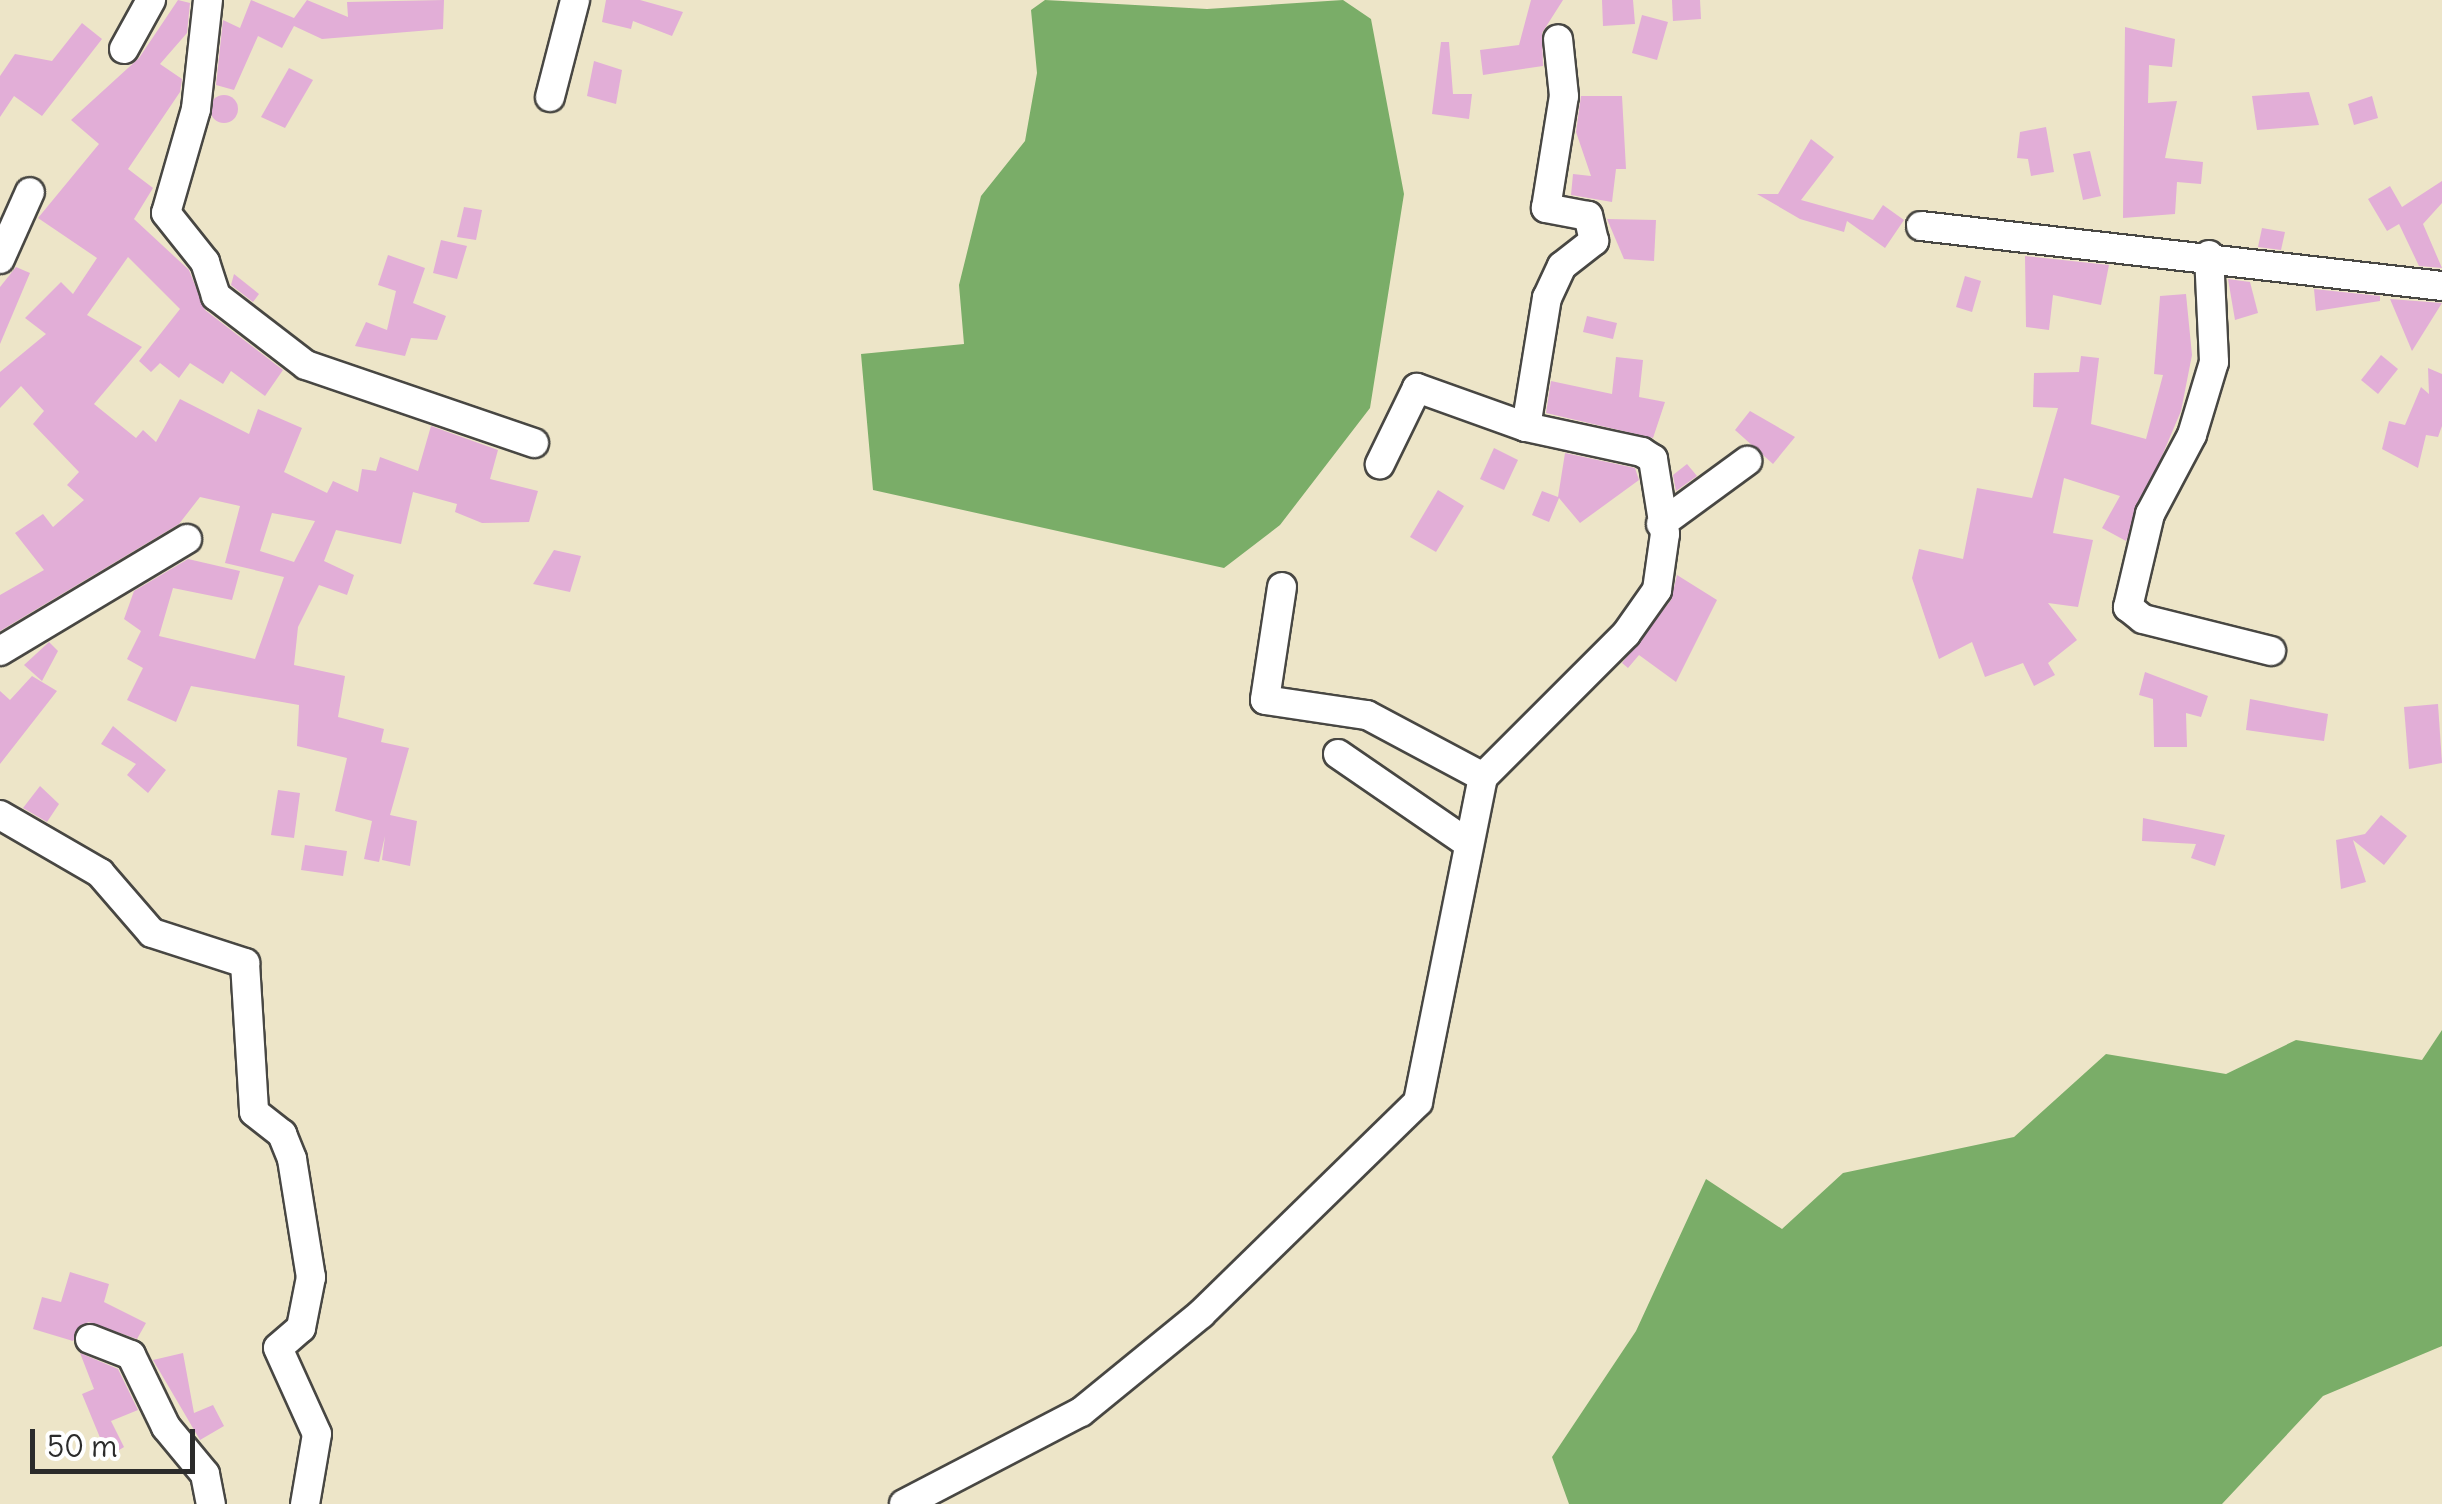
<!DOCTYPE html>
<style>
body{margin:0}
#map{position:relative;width:2442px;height:1504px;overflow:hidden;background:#ede5c8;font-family:Delius,sans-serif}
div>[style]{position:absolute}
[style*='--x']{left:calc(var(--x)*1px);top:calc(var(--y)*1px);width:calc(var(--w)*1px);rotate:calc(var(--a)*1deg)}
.forest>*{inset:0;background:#7aad68}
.building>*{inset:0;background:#e2aed7}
.round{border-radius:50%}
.roads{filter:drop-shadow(2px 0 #484743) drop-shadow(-2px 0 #484743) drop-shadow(0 2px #484743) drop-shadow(0 -2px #484743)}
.minor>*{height:28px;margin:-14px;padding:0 14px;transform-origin:14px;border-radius:14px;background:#fff}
span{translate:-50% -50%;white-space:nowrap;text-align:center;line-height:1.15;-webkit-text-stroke:9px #fff;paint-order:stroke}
.scale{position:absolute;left:30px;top:1429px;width:165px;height:45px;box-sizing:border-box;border:5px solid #2b2b2b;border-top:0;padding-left:12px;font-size:30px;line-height:35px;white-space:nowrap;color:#2b2b2b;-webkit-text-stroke:8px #fff;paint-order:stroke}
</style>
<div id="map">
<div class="forest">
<i style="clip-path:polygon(1045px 0,1207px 9px,1343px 0,1371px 19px,1404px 194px,1370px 408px,1280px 525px,1224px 568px,873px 490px,861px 354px,964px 344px,959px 285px,981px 196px,1025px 141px,1037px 73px,1031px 10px)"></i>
<i style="clip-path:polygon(2442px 1030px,2442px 1346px,2323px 1396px,2222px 1504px,1569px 1504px,1552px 1457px,1636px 1331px,1706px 1179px,1782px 1229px,1843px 1173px,2014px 1137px,2106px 1054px,2226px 1074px,2296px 1040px,2422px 1060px)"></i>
</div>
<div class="building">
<i style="clip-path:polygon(evenodd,178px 0,190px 3px,187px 33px,160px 64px,182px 79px,180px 92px,128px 169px,153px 188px,134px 219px,189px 270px,205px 310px,283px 370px,265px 396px,231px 371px,223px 384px,190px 363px,179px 378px,160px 363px,151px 372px,139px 361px,180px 309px,128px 257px,87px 315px,142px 347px,94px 404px,136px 438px,143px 430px,156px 442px,180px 399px,249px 434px,258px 409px,302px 428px,284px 472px,327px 493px,333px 481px,358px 492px,362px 469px,376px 471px,380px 457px,418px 471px,431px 426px,498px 450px,490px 479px,538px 491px,529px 522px,482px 523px,455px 512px,457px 504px,413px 492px,401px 544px,336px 530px,324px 561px,354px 575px,347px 595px,319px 585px,298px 627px,294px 665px,345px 676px,338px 717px,384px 729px,381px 742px,409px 748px,390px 815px,417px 821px,410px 866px,382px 860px,385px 836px,379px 862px,364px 859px,372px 821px,335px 811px,347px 758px,297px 746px,299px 705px,191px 686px,176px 722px,127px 700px,143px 668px,127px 659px,141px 631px,124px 619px,134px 591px,188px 559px,240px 571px,232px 600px,173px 588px,159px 636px,255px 659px,284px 577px,225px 563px,240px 506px,200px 497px,179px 524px,0 631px,0 595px,44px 570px,15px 533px,43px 514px,53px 527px,84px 500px,67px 485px,79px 472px,33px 424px,44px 411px,21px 386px,0 408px,0 372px,46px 334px,25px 318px,61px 282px,73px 294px,97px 258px,38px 218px,99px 144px,71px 120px,139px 58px,178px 0,272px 513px,315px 521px,294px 562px,260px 551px,272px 513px)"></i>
<i style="clip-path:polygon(251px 0,294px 18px,307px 0,348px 17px,347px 2px,444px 0,443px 29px,322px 39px,294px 26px,282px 48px,258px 36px,234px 90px,216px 85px,223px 20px,240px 28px)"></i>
<i style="clip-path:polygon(606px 0,640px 0,683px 12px,672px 36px,633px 21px,631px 29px,602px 22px)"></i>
<i style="clip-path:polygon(1531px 0,1563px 0,1542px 33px,1543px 66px,1483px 75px,1480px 50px,1519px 45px)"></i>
<i style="clip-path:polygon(1602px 0,1633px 0,1635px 24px,1603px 26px)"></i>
<i style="clip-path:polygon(1672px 0,1700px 0,1701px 19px,1673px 21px)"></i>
<i style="clip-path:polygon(1642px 15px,1668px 22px,1657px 60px,1632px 53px)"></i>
<i style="clip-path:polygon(82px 23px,102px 39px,42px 116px,14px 96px,0 117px,0 76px,15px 54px,52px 61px)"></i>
<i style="clip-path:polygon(2125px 27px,2175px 39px,2172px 67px,2149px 65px,2148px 103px,2177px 101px,2165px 158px,2203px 162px,2201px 184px,2177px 182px,2175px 214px,2123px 218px)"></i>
<i style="clip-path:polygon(1441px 42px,1449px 42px,1453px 94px,1472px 94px,1469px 119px,1432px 114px)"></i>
<i style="clip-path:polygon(594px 61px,622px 70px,616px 104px,587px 96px)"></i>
<i style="clip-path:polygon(289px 68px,313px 80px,285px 128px,261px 117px)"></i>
<i style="clip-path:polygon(2309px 92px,2319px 125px,2257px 130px,2252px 96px)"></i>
<i class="round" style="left:210px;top:95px;width:28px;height:28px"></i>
<i style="clip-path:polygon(1581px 96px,1622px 96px,1626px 169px,1616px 169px,1612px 202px,1571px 195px,1573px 174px,1591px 176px,1576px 132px)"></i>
<i style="clip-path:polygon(2372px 96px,2378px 118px,2354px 125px,2348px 104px)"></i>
<i style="clip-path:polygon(2046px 127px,2054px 172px,2031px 176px,2028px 159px,2017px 158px,2020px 132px)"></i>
<i style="clip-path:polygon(1811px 139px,1834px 157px,1801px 200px,1873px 220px,1883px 205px,1904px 220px,1885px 248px,1847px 221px,1844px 232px,1800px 219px,1757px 194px,1778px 194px)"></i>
<i style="clip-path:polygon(2090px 151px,2101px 196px,2083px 200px,2073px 154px)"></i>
<i style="clip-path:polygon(2442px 181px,2442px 203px,2423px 224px,2442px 268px,2419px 266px,2399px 224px,2387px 231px,2368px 199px,2390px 186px,2402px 207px)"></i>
<i style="clip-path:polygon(464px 207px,482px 210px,476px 240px,457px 237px)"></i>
<i style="clip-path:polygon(1607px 219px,1656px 220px,1654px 261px,1624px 259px)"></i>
<i style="clip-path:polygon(2262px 228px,2285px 232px,2281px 250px,2258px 247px)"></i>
<i style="clip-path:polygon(441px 240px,467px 246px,457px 279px,433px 273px)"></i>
<i style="clip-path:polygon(388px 255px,425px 268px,413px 303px,446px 316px,437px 340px,411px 338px,405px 356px,355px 346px,366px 322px,387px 330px,396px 291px,378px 285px)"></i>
<i style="clip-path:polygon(2025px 256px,2109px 265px,2101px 305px,2053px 295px,2049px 330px,2026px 327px)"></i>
<i style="clip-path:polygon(16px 267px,30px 273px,0 344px,0 287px)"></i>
<i style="clip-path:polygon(234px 274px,259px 294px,253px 302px,231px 285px)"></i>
<i style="clip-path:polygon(1965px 276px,1981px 281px,1972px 312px,1956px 307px)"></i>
<i style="clip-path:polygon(2228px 279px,2250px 282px,2258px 313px,2235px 320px)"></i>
<i style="clip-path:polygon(2314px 289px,2380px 296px,2380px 301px,2316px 311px)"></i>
<i style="clip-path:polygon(2186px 294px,2192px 355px,2181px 411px,2126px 541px,2102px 528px,2120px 496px,2064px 478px,2053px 533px,2093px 540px,2078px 607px,2048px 603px,2077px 640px,2048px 663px,2055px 675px,2034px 686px,2023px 663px,1985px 677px,1972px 642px,1939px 659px,1912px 578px,1919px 549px,1963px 559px,1977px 488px,2032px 498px,2058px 408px,2033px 407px,2034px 373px,2079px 372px,2081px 356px,2099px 358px,2091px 424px,2146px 439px,2163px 375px,2154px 374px,2160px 296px)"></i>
<i style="clip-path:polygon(2390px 299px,2442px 303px,2412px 351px)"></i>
<i style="clip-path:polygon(1587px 316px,1617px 323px,1613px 339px,1583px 332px)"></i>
<i style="clip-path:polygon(2381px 355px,2398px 369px,2378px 394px,2361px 380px)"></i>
<i style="clip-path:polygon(1616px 357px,1643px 360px,1639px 397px,1665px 402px,1653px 438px,1546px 413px,1551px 381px,1612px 394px)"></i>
<i style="clip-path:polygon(2428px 368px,2442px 374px,2442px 426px,2438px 437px,2426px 435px,2418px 468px,2382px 449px,2389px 421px,2405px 425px,2421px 387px,2429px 394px)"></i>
<i style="clip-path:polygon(1750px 411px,1795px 437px,1773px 464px,1735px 430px)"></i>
<i style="clip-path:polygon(1494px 448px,1518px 460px,1504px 490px,1480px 479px)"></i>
<i style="clip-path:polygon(1565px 453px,1635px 468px,1639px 480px,1580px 523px,1559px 498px,1549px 522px,1532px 515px,1542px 491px,1558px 497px)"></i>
<i style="clip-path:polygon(1687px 464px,1697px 476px,1676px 491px,1673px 475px)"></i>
<i style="clip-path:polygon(1438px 490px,1464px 506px,1436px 552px,1410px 537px)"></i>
<i style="clip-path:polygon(554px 550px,581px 556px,570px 592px,533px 584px)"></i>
<i style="clip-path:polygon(1677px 575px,1717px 600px,1676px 682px,1639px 655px,1628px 668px,1622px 663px,1671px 600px)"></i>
<i style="clip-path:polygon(49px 642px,58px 651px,42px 681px,24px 665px)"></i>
<i style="clip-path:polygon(2145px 672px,2208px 696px,2201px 717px,2186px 713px,2187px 747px,2154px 747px,2153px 699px,2139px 695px)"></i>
<i style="clip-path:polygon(32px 676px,57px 691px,0 764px,0 691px,10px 700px)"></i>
<i style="clip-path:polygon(2250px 699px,2328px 714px,2324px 741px,2246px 730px)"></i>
<i style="clip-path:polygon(2438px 704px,2442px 763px,2409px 769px,2404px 707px)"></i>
<i style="clip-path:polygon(113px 726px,166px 770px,148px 793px,127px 775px,136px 764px,101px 744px)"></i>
<i style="clip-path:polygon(40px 786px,59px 804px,47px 822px,23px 808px)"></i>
<i style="clip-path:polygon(278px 790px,300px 793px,294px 838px,271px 835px)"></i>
<i style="clip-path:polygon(2381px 815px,2407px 836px,2384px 865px,2353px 840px,2366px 882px,2341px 889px,2336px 840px,2365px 834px)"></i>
<i style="clip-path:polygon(2143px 818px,2225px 835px,2215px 866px,2191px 858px,2196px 844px,2142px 841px)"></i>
<i style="clip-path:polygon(305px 845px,347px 851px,343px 876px,301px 870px)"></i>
<i style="clip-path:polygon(70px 1272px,109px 1284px,104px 1302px,146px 1323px,137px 1339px,88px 1322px,73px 1341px,33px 1329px,42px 1297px,61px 1302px)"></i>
<i style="clip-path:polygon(80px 1353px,118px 1369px,138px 1410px,111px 1421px,124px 1447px,108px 1457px,82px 1394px,94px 1389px)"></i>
<i style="clip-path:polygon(183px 1353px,194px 1413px,213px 1405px,224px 1426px,200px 1440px,153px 1360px)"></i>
</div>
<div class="roads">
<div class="minor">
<i style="--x:208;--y:0;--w:110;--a:96.3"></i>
<i style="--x:196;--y:109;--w:108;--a:106.1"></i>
<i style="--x:166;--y:213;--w:63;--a:51.5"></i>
<i style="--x:205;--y:262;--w:36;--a:72"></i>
<i style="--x:216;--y:296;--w:113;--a:37.5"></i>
<i style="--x:306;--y:365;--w:241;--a:18.9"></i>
<i style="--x:124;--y:49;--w:56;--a:-61.1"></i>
<i style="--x:550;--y:97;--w:100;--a:-75.5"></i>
<i style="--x:1921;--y:226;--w:524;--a:6.57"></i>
<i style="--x:2209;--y:255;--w:107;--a:87.3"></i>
<i style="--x:2214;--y:362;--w:76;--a:106.8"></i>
<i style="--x:2192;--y:435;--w:89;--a:118"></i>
<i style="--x:2150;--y:514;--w:96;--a:103.3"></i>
<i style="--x:2128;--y:607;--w:19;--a:39"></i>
<i style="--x:2143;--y:619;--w:132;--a:14"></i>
<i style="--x:0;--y:259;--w:73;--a:-65.9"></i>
<i style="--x:1526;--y:427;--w:131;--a:-80.8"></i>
<i style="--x:1547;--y:298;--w:35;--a:-65"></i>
<i style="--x:1562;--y:266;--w:41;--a:-38"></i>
<i style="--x:1594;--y:241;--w:26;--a:-103"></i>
<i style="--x:1588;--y:216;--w:43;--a:-169.2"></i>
<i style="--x:1546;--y:208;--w:113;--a:-80.9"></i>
<i style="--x:1564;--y:96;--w:57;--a:-96"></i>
<i style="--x:1661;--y:524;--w:107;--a:-36.2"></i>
<i style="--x:1282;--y:587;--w:114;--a:98.6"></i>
<i style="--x:1265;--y:700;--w:103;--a:8.4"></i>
<i style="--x:1367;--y:715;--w:132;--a:28.1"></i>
<i style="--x:0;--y:651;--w:218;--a:-30.9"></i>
<i style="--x:1338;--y:754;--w:155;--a:34.5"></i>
<i style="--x:0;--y:815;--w:116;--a:30.1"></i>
<i style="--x:100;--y:873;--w:79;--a:49.1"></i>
<i style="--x:152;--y:933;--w:98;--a:17.9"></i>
<i style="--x:245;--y:963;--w:149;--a:86.5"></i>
<i style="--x:254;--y:1112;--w:36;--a:38"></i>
<i style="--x:282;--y:1134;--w:27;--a:68"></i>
<i style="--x:292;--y:1159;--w:120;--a:80.9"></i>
<i style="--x:311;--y:1277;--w:52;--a:101.1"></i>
<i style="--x:301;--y:1328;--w:30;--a:139"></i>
<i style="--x:278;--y:1348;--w:94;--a:65.6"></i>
<i style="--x:317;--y:1434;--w:71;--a:99.7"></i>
<i style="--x:90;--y:1339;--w:44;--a:21.3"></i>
<i style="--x:131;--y:1355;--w:80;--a:64.1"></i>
<i style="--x:166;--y:1427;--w:61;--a:50.3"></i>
<i style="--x:205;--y:1474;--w:31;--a:79"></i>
<i style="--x:904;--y:1504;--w:199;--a:-27.5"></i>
<i style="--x:1081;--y:1412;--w:155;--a:-39.2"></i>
<i style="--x:1201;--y:1314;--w:303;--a:-44.3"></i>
<i style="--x:1418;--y:1102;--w:331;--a:-78.7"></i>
<i style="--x:1483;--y:777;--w:202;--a:-45"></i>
<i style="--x:1626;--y:634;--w:54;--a:-54.8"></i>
<i style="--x:1657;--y:590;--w:57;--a:-81.9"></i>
<i style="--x:1665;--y:534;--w:76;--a:-99.1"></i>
<i style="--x:1653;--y:459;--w:13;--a:-148"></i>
<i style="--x:1642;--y:452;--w:119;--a:-167.8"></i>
<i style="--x:1526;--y:427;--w:116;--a:-160.3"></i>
<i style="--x:1417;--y:388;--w:85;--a:116"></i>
</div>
</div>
<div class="scale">50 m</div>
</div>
